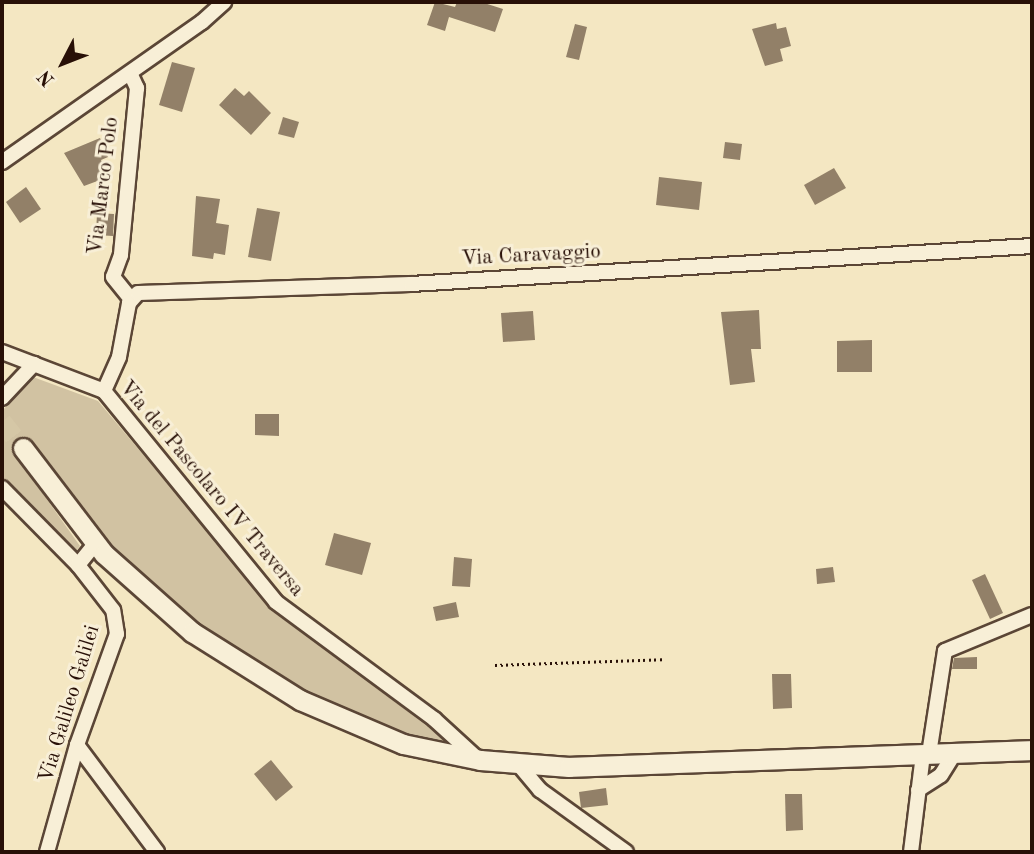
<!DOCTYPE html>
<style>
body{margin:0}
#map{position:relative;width:1034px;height:854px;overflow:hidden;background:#f4e7c2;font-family:"Old Standard TT",serif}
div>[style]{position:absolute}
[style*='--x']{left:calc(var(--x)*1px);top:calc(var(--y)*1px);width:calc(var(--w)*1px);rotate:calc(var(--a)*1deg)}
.green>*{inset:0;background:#d1c2a2}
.building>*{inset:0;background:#928068}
.secondary-tunnel>*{height:19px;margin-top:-9.5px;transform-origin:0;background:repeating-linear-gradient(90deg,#d5c7a6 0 19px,transparent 0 29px)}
.path>*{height:2.5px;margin-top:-1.25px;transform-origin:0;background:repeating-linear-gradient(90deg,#281007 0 2px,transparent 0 5.5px)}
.roads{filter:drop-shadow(2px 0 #5b4636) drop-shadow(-2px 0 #5b4636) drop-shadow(0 2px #5b4636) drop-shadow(0 -2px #5b4636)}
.minor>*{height:14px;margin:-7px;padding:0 7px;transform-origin:7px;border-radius:7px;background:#f8efd7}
.secondary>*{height:19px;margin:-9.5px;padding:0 9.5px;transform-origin:9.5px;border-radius:9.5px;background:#f8efd7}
span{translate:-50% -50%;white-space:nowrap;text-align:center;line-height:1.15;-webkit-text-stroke:6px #f8efd7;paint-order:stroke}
.street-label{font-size:21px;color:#281007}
.frame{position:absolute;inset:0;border:4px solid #281007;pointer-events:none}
.north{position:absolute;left:28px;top:28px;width:70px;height:70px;-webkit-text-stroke:5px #f8efd7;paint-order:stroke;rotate:228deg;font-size:19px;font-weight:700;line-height:28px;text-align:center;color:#281007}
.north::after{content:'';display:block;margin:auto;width:24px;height:32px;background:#281007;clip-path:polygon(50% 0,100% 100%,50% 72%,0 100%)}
</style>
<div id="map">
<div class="green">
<i style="clip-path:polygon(33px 377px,98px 401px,273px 609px,449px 743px,413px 737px,333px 706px,193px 623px,104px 544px,26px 443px,14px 453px,80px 546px,74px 553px,2px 480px,2px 411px)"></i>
</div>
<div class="building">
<i style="clip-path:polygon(435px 2px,455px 7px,457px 2px,481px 2px,503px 9px,495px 32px,449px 17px,445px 31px,427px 25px)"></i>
<i style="clip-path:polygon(776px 23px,777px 29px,786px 27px,791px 46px,780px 49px,783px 61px,765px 66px,752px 29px)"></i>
<i style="clip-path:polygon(575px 24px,587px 27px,579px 60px,566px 57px)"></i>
<i style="clip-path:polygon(172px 62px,195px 68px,182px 112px,159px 105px)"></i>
<i style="clip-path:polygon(235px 88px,244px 96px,249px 91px,271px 113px,251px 135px,219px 105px)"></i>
<i style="clip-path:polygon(283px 117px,299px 122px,294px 138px,278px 134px)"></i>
<i style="clip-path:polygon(100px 138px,108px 157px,101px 160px,108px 177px,84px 186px,64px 153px)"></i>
<i style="clip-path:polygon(725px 142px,742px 144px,740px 160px,723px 158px)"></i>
<i style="clip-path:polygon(834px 168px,846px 188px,815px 205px,804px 185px)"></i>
<i style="clip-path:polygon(659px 177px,702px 182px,699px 210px,656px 205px)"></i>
<i style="clip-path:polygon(26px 187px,41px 209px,20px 223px,6px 202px)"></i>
<i style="clip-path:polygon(196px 196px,220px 199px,216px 223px,229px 225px,225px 255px,214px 253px,213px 259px,192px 256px)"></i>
<i style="clip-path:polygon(257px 208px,280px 212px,271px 261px,248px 257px)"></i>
<i style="clip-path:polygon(97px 213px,114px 214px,113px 236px,96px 235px)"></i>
<i style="clip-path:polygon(759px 310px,761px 349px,751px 349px,755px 382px,730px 385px,721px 312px)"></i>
<i style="clip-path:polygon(533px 311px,535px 340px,503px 342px,501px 313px)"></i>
<i style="clip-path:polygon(872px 340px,872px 372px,837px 372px,837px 341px)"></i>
<i style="clip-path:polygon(255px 414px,279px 414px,279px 436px,255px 435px)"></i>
<i style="clip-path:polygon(334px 533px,371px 543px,362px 575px,325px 565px)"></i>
<i style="clip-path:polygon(454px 557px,472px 559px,470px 587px,452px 586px)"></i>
<i style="clip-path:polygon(833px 567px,835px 582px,817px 584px,816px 569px)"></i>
<i style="clip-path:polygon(985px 574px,1003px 613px,990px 619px,972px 580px)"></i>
<i style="clip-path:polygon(456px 602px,459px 617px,436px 621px,433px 607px)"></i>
<i style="clip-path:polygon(977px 657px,977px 669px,952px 669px,954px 658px)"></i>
<i style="clip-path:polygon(772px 674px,791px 674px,792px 708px,773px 709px)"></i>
<i style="clip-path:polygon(271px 760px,293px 787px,276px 801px,254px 774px)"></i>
<i style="clip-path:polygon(606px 788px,608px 805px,581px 808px,579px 792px)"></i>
<i style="clip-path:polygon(785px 794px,802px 794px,803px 830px,786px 831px)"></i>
</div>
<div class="secondary-tunnel">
<i style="--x:2;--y:421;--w:34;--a:52"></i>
</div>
<div class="path">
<i style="--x:495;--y:665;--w:168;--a:-2"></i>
</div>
<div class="roads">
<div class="minor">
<i style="--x:130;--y:73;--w:17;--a:65"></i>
<i style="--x:137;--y:88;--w:168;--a:95.5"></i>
<i style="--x:121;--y:255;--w:23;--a:110"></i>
<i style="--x:113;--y:277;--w:28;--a:51"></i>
<i style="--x:2;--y:162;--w:244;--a:-35"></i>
<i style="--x:202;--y:22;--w:30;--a:-42"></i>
<i style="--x:2;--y:352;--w:109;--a:20.9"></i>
<i style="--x:104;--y:391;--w:272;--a:50.8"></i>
<i style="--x:276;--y:602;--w:197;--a:36.5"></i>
<i style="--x:434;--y:719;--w:61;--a:42.3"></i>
<i style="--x:104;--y:391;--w:37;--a:-66"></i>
<i style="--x:119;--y:357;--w:55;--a:-79.5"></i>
<i style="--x:129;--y:303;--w:13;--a:-48"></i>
<i style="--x:138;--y:293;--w:273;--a:-1.9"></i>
<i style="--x:411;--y:284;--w:622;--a:-3.5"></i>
<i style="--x:2;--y:398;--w:47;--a:-46.7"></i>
<i style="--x:2;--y:488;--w:108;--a:45.4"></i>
<i style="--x:77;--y:745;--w:134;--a:53.2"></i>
<i style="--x:929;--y:754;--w:104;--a:-81.2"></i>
<i style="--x:945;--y:651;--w:94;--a:-22.5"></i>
<i style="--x:519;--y:765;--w:33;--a:50"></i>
<i style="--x:540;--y:790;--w:106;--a:35.8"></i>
<i style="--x:918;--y:790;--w:27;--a:-33"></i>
<i style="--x:941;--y:775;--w:26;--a:-58"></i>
<i style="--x:47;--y:852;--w:111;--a:-74.3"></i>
<i style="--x:77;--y:745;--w:118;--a:-70.2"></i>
<i style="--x:117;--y:634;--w:24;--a:-99"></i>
<i style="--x:113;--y:610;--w:57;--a:-127.9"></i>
<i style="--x:78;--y:565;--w:27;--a:-51"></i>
<i style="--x:911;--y:852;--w:99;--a:-83"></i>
</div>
<div class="secondary">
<i style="--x:23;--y:448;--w:133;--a:52.6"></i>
<i style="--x:104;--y:554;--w:118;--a:41.6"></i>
<i style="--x:192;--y:632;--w:128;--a:32.2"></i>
<i style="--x:300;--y:700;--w:112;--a:23.1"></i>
<i style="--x:403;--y:744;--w:79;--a:11.7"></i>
<i style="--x:480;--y:760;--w:89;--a:4.5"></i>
<i style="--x:569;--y:767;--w:463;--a:-2.1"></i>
</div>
</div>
<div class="street-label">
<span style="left:104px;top:186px;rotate:-83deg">Via Marco Polo</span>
<span style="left:531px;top:256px;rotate:-3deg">Via Caravaggio</span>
<span style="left:211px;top:489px;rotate:50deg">Via del Pascolaro IV Traversa</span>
<span style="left:70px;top:704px;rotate:-73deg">Via Galileo Galilei</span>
</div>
<div class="frame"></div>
<div class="north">N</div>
</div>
